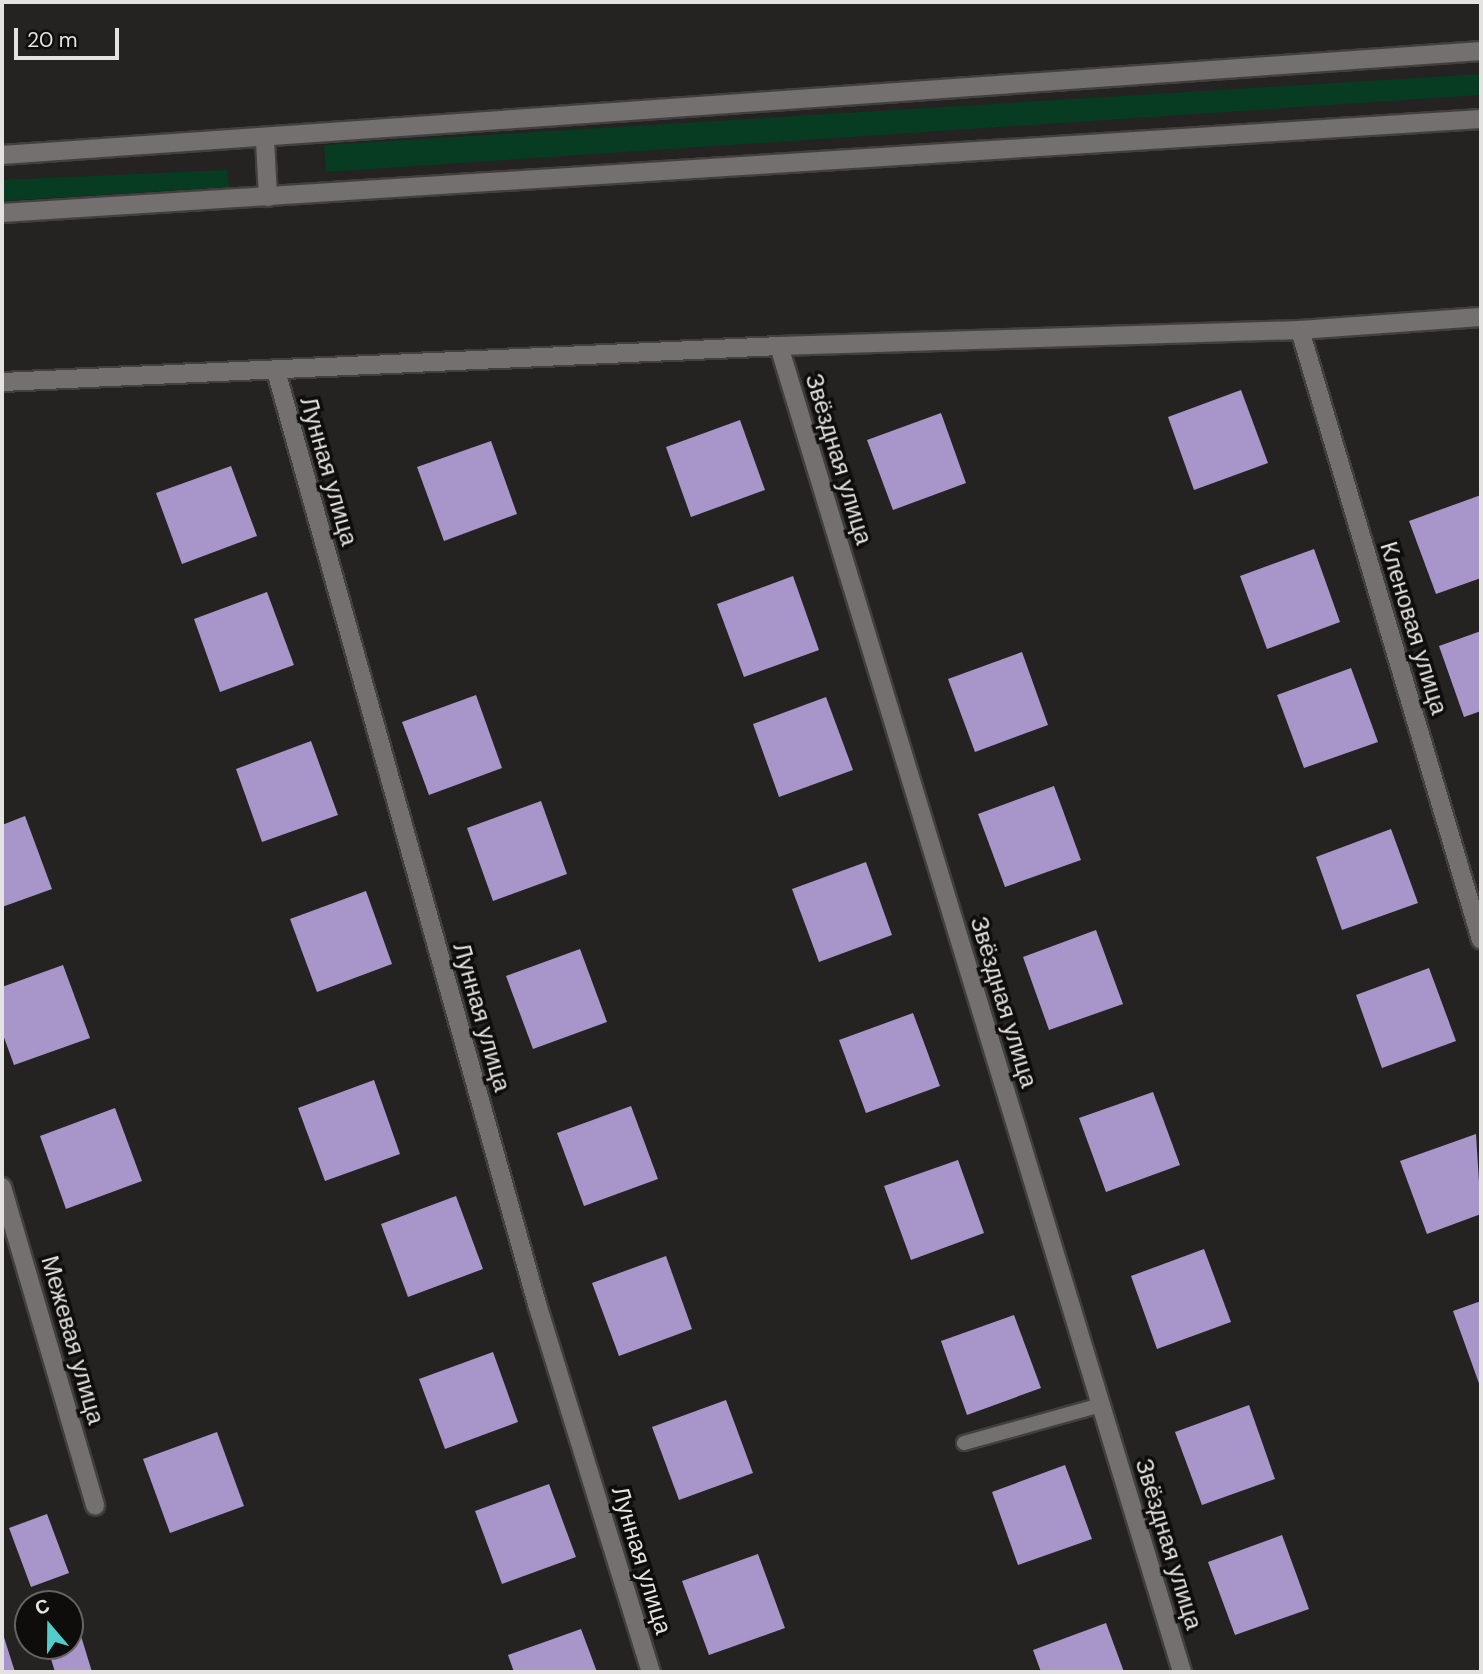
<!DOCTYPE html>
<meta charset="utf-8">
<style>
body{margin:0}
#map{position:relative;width:1483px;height:1674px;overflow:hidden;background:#252322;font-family:"DM Sans",sans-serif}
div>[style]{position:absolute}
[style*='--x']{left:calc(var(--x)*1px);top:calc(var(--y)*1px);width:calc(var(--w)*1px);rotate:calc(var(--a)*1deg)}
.green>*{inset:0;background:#073b22}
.building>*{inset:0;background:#a896cb}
.roads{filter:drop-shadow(2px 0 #41403f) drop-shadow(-2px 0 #41403f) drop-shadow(0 2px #41403f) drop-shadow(0 -2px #41403f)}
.lane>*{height:14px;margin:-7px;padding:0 7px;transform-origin:7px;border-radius:7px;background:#73706f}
.street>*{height:18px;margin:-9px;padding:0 9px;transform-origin:9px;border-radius:9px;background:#73706f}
.secondary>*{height:18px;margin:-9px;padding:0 9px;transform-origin:9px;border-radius:9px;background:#73706f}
span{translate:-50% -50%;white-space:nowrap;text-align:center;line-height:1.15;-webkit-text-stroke:7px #0e0d0c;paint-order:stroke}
.street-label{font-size:24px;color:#e4e3e2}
.frame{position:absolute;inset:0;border:4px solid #e4e3e2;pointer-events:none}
.north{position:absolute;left:14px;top:1590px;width:70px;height:70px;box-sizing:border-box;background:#0e0d0c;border:2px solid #646362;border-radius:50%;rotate:340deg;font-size:19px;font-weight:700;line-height:28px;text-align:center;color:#e4e3e2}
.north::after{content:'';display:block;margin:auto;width:24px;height:32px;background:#52cdcc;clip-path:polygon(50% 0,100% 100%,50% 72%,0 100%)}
.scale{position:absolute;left:14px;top:28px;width:105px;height:32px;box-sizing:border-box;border:4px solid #e4e3e2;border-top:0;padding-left:9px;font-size:21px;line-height:24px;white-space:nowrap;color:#e4e3e2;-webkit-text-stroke:5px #0e0d0c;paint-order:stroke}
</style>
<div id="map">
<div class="green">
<i style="clip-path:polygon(1481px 74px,1481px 95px,326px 172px,324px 145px)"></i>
<i style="clip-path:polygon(227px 170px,229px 187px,2px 201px,2px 180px)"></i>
</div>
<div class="building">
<i style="clip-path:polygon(1241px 390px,1268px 463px,1194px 490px,1168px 417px)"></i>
<i style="clip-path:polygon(941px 413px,966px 483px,893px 510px,867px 440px)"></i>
<i style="clip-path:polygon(740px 420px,765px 490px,691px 517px,666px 447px)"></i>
<i style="clip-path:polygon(491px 441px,517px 514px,444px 541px,417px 467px)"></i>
<i style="clip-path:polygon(231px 466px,257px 536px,182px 564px,156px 493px)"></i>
<i style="clip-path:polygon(1481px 495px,1481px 578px,1436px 594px,1409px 521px)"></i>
<i style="clip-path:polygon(1314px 549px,1340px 622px,1267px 649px,1240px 576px)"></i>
<i style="clip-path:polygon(793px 576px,819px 650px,744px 677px,717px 604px)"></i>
<i style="clip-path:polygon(267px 592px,294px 665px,220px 692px,194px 619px)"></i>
<i style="clip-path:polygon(1481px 631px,1481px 711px,1464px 717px,1439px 646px)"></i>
<i style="clip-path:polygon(1022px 652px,1048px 725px,975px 752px,948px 679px)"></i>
<i style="clip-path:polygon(1351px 668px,1378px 742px,1304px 768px,1277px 695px)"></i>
<i style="clip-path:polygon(476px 695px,502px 768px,429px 795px,402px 722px)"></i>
<i style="clip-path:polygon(826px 697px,853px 770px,779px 797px,753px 724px)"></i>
<i style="clip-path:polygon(311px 741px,338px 815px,262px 842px,236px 769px)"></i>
<i style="clip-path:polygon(1054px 786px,1081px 860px,1005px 887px,978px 814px)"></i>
<i style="clip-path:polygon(541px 801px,567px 874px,493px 901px,467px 828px)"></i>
<i style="clip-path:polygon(25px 816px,52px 889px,2px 907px,2px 825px)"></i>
<i style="clip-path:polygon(1391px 829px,1418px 903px,1342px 930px,1316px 857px)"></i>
<i style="clip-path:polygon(866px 862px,892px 935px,819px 962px,792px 889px)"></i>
<i style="clip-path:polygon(366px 891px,392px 964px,317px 992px,290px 919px)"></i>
<i style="clip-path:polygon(1096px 930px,1123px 1004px,1049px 1030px,1023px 957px)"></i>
<i style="clip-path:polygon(580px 949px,607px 1022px,533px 1049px,506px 976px)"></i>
<i style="clip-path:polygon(63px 965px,90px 1038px,14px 1065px,2px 1032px,2px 987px)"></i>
<i style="clip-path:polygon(1429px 968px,1456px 1041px,1382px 1068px,1356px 995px)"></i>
<i style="clip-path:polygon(913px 1013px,940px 1086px,866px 1113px,839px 1040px)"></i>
<i style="clip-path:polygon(374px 1080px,400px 1154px,325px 1181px,298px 1108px)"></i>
<i style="clip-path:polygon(1153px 1092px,1180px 1165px,1106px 1192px,1079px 1118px)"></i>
<i style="clip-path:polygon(631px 1106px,658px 1179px,584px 1206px,557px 1133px)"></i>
<i style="clip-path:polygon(115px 1108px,142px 1181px,66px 1209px,40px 1136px)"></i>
<i style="clip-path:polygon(1476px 1134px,1481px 1214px,1427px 1234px,1400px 1161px)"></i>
<i style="clip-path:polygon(958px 1160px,984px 1233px,911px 1260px,884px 1186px)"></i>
<i style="clip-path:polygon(456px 1196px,483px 1269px,408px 1297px,381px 1224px)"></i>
<i style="clip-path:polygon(1204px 1249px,1231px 1322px,1157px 1349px,1131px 1276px)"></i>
<i style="clip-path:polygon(666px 1256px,692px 1329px,619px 1356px,592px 1283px)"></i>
<i style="clip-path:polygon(1481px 1301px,1481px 1389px,1453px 1311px)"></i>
<i style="clip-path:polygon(1014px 1315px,1041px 1388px,967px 1415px,941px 1341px)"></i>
<i style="clip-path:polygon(493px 1352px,518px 1422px,445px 1449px,419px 1379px)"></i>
<i style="clip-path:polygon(726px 1400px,753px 1473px,679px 1500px,652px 1427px)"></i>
<i style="clip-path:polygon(1249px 1405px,1275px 1479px,1202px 1505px,1175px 1432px)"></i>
<i style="clip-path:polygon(217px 1432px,244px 1506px,170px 1533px,143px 1459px)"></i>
<i style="clip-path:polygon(1065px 1465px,1092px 1539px,1018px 1565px,992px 1492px)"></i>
<i style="clip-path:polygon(549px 1484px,576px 1557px,502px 1584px,475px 1511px)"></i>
<i style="clip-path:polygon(47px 1514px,69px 1573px,31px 1587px,9px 1528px)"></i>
<i style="clip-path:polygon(1282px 1535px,1309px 1609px,1235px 1635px,1208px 1562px)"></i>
<i style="clip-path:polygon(758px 1554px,785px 1628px,709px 1655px,682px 1581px)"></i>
<i style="clip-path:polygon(1106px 1623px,1124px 1672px,1041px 1672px,1033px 1650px)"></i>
<i style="clip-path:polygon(581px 1629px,597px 1672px,514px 1672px,508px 1655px)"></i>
<i style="clip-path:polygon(2px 1631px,15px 1672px,2px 1672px)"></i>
<i style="clip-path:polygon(81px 1636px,92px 1672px,55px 1672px,47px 1646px,70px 1646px,70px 1640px)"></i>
</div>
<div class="roads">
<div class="lane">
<i style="--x:964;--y:1443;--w:142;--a:-15.5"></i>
</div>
<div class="street">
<i style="--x:1300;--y:330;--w:636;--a:73.47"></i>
<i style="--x:779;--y:346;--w:1386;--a:73.09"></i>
<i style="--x:276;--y:371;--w:969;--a:74.37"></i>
<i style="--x:537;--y:1304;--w:385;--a:72.8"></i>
<i style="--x:2;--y:382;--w:778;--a:-2.65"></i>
<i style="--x:779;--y:346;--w:521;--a:-1.76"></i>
<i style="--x:1300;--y:330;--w:181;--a:-4.1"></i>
<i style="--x:2;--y:1187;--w:332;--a:73.7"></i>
</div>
<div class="secondary">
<i style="--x:265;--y:140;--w:57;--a:87"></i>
<i style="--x:2;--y:155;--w:1483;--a:-4.02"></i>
<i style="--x:2;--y:213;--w:1482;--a:-3.64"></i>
</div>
</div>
<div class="street-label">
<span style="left:839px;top:459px;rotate:73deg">Звёздная улица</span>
<span style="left:329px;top:471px;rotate:74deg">Лунная улица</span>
<span style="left:1414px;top:628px;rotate:73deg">Кленовая улица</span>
<span style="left:1004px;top:1002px;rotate:73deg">Звёздная улица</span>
<span style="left:482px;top:1017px;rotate:74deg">Лунная улица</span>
<span style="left:73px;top:1340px;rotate:74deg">Межевая улица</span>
<span style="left:1169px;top:1544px;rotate:73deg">Звёздная улица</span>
<span style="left:642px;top:1560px;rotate:73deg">Лунная улица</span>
</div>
<div class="frame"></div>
<div class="north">С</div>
<div class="scale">20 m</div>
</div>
